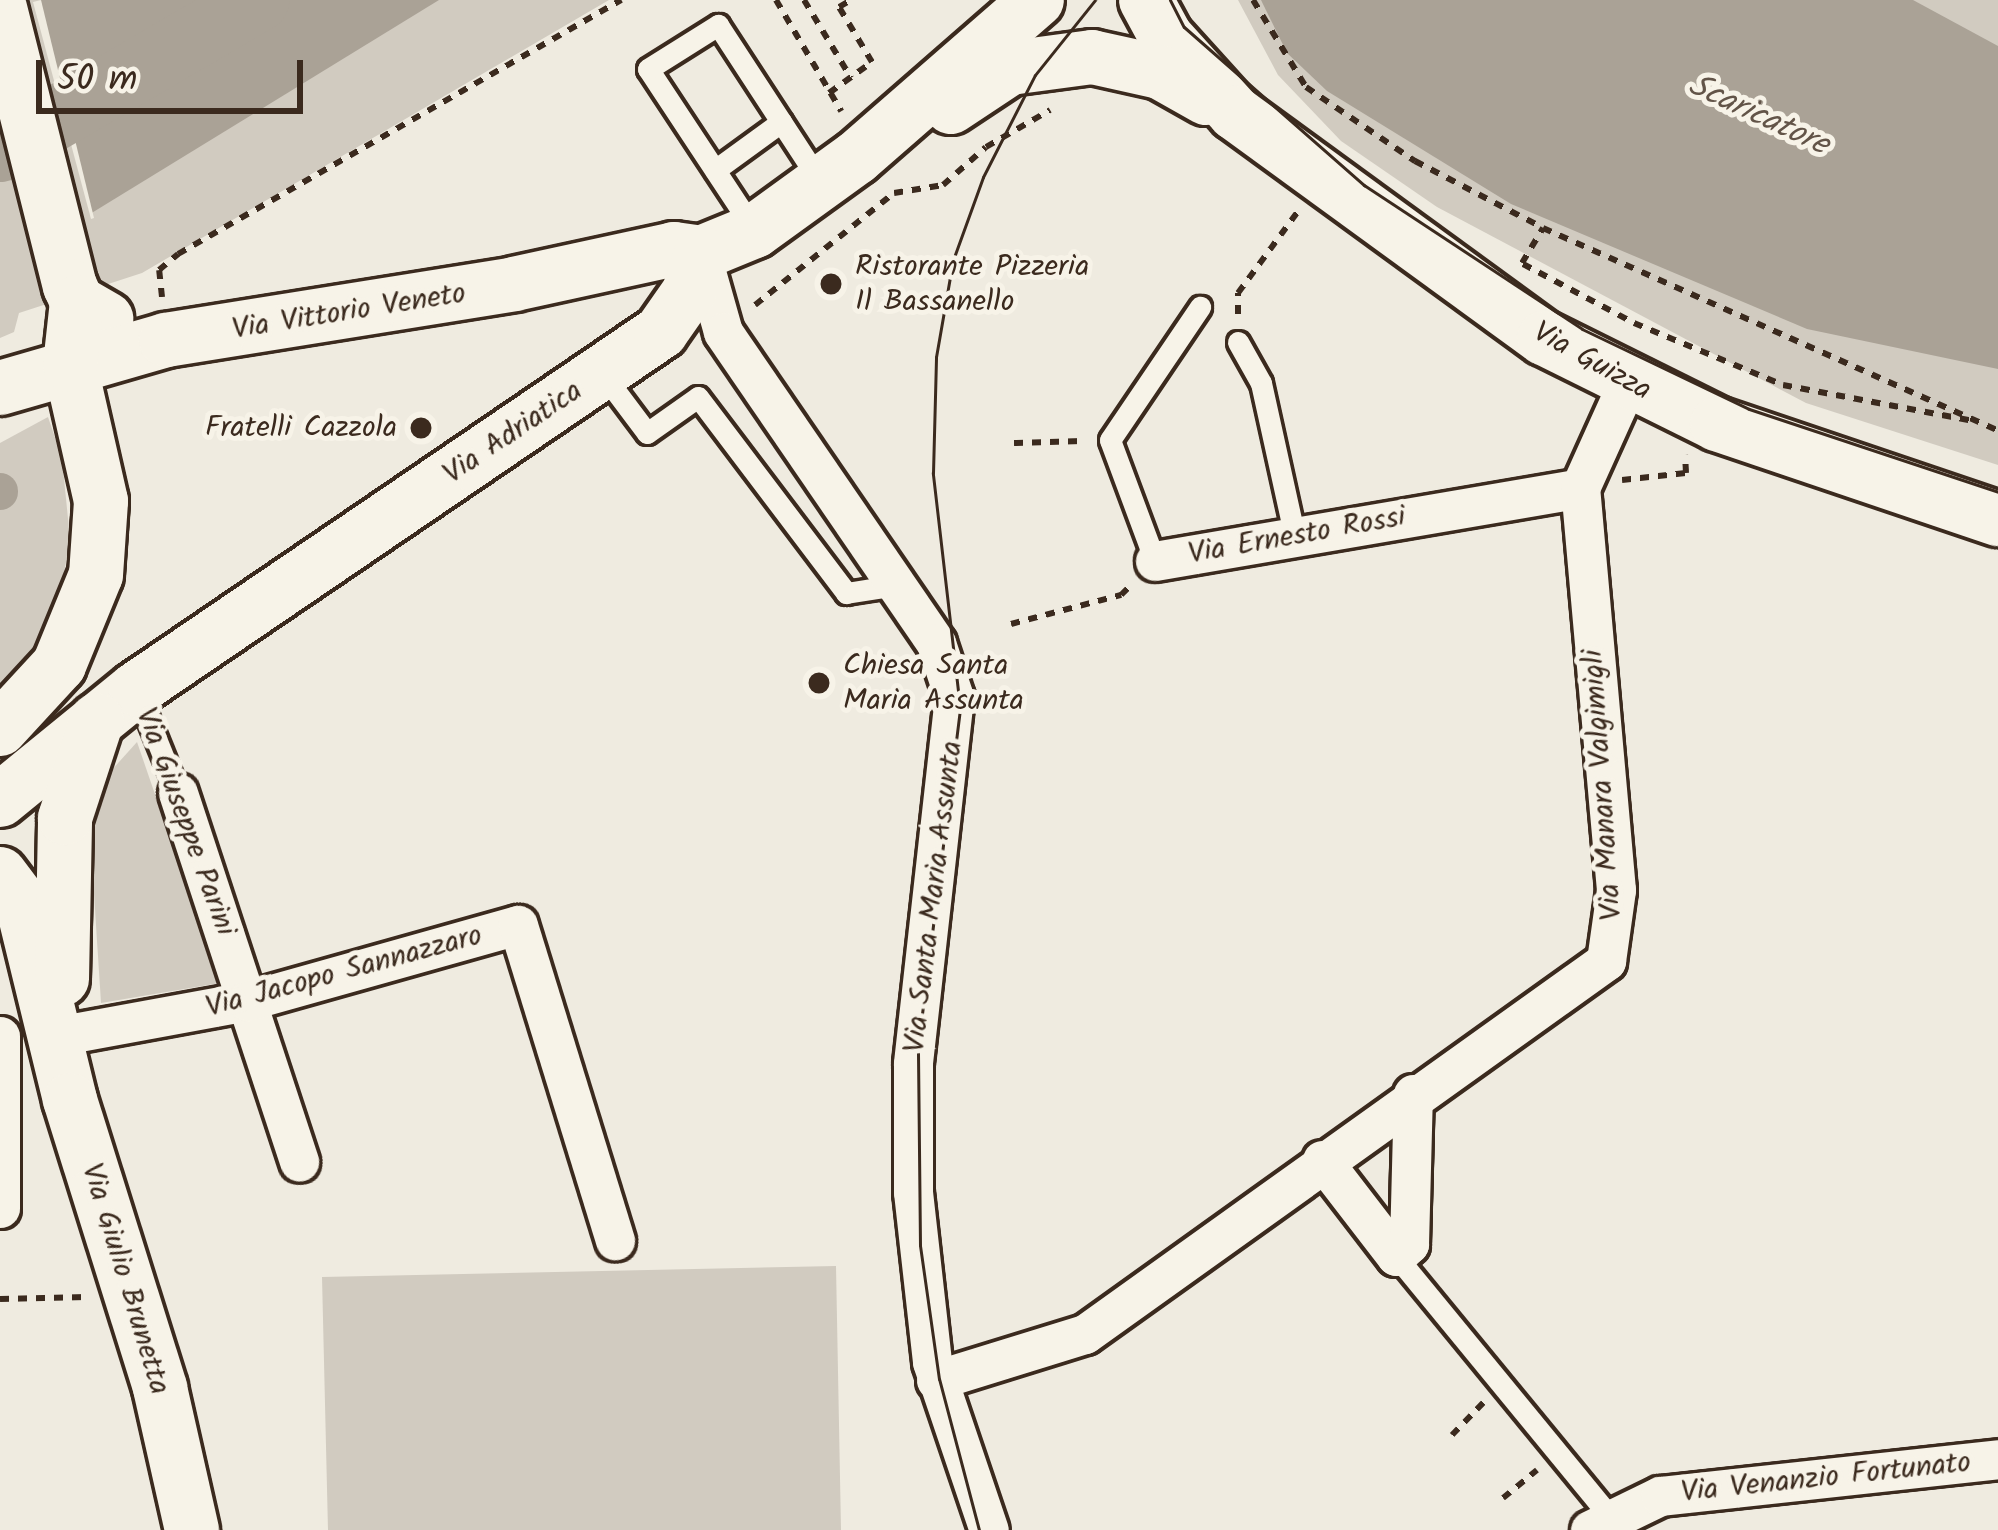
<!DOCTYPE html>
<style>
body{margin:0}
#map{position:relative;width:1998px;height:1530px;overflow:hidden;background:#efebe0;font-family:Kalam,sans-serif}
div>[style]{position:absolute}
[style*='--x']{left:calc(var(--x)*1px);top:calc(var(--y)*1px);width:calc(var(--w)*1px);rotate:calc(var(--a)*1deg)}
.green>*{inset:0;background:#d1cbc0}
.water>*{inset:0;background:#aaa296}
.pier>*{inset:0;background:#efebe0}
.canal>*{height:36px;margin:-18px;padding:0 18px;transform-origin:18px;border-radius:18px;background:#aaa296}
.river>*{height:63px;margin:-31.5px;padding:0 31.5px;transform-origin:31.5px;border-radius:31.5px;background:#aaa296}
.path>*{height:6px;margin-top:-3px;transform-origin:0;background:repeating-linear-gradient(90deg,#3b2a1e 0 9px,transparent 0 18px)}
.roads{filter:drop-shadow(3px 0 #3b2a1e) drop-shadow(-3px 0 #3b2a1e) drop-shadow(0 3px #3b2a1e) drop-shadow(0 -3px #3b2a1e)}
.lane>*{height:21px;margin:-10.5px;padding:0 10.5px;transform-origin:10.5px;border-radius:10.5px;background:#f7f3e8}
.street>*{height:39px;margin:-19.5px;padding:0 19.5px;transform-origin:19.5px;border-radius:19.5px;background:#f7f3e8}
.secondary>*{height:54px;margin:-27px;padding:0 27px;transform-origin:27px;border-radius:27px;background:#f7f3e8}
.tram>*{height:3px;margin:-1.5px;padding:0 1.5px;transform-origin:1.5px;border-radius:1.5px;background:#3b2a1e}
.dots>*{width:33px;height:33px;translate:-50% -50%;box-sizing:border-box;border:6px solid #f7f3e8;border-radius:50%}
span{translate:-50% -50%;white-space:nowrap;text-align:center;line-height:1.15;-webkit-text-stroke:10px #f7f3e8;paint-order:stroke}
.poi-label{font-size:30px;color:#3b2a1e}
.left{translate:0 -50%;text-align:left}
.right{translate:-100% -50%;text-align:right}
.street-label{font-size:30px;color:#3b2a1e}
.water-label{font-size:33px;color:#625448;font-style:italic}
.scale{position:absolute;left:36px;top:60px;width:267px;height:54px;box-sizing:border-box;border:6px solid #3b2a1e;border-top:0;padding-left:15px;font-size:36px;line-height:42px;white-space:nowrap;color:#3b2a1e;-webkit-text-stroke:9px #f7f3e8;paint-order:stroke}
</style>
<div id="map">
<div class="green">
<i style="clip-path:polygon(0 0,609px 0,142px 273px,19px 313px,14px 332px,0 338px)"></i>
<i style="clip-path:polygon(1238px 0,1998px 0,1998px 465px,1806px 403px,1437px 207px,1341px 141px,1278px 75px)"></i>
<i style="clip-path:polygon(48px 417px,62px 458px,70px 539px,55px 625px,0 697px,0 443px)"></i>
<i style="clip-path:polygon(137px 742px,220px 983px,101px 1003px,89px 816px,110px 772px)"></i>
<i style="clip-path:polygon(836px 1266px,841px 1530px,328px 1530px,322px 1277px)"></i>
</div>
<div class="water">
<i style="clip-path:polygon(40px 0,439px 0,90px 214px)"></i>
<i style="clip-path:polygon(1261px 0,1913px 0,1998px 46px,1998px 369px,1807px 329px,1511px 204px,1327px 91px,1287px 53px)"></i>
</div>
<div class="pier">
<i style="clip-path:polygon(41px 0,94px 218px,91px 219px,33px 2px)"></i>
</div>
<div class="canal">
<i style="--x:0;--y:491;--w:1;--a:90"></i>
</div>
<div class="river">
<i style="--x:0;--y:150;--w:298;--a:-30.3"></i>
</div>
<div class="path">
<i style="--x:776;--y:0;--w:129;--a:59.6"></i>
<i style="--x:804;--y:0;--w:91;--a:58.9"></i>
<i style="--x:1253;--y:0;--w:102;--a:58.7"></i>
<i style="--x:1306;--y:87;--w:132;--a:34.2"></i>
<i style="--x:1415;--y:161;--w:144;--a:27.6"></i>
<i style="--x:1543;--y:228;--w:498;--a:24"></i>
<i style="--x:829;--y:93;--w:53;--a:-35.8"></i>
<i style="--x:872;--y:62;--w:64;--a:-121"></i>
<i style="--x:839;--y:7;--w:14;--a:-30"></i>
<i style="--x:1522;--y:263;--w:41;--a:-59"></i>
<i style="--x:1523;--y:264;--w:126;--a:28"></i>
<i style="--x:1634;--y:323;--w:161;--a:22.6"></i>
<i style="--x:1783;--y:385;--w:194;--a:10.7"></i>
<i style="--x:162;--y:297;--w:27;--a:-96"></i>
<i style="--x:159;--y:270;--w:25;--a:-40"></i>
<i style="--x:178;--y:254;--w:511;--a:-29.83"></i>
<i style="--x:755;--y:305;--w:179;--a:-38.9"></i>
<i style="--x:894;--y:193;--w:50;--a:-9.3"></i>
<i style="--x:943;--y:185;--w:57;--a:-41.5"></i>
<i style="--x:986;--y:147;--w:74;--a:-30"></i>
<i style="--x:1238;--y:314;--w:21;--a:-90"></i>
<i style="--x:1238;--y:293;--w:103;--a:-53.7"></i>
<i style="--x:1014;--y:443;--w:68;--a:-1.7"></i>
<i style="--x:1622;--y:480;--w:64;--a:-6.2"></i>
<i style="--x:1686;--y:473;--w:18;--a:-93"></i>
<i style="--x:1011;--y:624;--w:114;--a:-14.8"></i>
<i style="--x:1121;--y:595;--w:14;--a:-45"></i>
<i style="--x:0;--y:1299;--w:87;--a:-1.3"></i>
<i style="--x:1452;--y:1435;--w:45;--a:-45.9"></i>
<i style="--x:1503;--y:1498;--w:44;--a:-39.5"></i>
</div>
<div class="roads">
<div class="lane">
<i style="--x:715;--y:170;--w:82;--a:-36"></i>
<i style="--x:755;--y:231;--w:194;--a:-123.4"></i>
<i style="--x:648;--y:69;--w:83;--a:-32.2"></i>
<i style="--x:718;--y:25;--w:189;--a:56.9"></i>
<i style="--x:1238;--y:342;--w:47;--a:60.7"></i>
<i style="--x:1261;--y:383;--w:158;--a:77.6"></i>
<i style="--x:602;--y:373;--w:75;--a:53.1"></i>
<i style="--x:647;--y:433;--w:62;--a:-35.2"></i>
<i style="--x:698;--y:397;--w:246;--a:52.9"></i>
<i style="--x:846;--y:593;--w:52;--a:-8.9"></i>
<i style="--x:1155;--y:561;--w:129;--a:-110.4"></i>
<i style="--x:1110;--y:440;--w:161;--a:-55.9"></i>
<i style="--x:136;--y:689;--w:112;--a:68"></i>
<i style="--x:1396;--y:1256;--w:335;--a:50.6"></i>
</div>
<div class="street">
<i style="--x:701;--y:254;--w:81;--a:74.2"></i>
<i style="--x:723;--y:332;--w:377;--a:55.6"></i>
<i style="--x:936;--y:643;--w:57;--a:71.6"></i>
<i style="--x:954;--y:697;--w:369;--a:96.4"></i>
<i style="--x:913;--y:1064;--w:128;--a:90"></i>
<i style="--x:913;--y:1192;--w:171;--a:83.6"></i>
<i style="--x:932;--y:1362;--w:177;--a:71.3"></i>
<i style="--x:1155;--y:561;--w:431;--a:-9.7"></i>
<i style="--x:178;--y:793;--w:388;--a:71.8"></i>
<i style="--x:0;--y:1036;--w:172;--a:90"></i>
<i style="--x:57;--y:1036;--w:193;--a:-10.4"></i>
<i style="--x:247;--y:1001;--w:281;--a:-15.7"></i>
<i style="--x:518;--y:925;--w:330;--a:72.9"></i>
<i style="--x:1322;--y:1160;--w:121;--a:52.4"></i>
<i style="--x:1396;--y:1256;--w:18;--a:-43"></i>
<i style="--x:1409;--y:1244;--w:150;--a:-88.5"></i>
<i style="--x:936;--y:1380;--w:156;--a:-17.2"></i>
<i style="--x:1085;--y:1334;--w:641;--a:-35.6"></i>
<i style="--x:1606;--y:961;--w:72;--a:-82"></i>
<i style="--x:1616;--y:890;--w:404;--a:-95.1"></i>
<i style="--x:1580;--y:488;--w:114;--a:-65.7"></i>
<i style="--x:1590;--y:1530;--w:78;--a:-25.9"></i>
<i style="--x:1660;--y:1496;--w:340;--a:-6.2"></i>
</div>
<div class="secondary">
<i style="--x:1146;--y:0;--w:42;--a:61.6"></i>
<i style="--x:1166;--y:37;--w:103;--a:47.8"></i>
<i style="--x:1235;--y:113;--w:382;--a:36.1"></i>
<i style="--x:1544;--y:338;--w:193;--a:26.4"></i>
<i style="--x:1717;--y:424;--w:297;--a:18.7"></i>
<i style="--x:0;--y:8;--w:287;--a:75.9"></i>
<i style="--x:70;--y:286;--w:17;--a:66"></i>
<i style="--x:77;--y:302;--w:34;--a:30"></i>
<i style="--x:951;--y:107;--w:71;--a:-33.5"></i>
<i style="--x:1010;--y:68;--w:83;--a:-7.6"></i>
<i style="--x:1092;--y:57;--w:70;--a:12.4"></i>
<i style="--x:1160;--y:72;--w:53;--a:29.5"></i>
<i style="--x:701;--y:253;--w:58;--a:-22.2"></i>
<i style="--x:755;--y:231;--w:125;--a:-35.9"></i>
<i style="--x:856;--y:158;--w:240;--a:-41.1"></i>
<i style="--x:0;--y:388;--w:173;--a:-16.1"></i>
<i style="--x:166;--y:340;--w:352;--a:-9.1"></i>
<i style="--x:514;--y:284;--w:164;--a:-12.3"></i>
<i style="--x:674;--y:249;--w:27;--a:8"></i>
<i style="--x:0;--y:729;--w:87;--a:-47.3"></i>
<i style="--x:59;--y:665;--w:97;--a:-67.7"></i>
<i style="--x:96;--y:575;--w:74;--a:-86.1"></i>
<i style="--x:101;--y:501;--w:139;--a:-102.8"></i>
<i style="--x:70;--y:365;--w:63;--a:-83.7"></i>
<i style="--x:0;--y:800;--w:176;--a:-39.2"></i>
<i style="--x:136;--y:689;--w:635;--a:-34.22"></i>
<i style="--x:661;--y:332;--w:49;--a:-55"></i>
<i style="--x:689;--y:292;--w:41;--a:-72.9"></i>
<i style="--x:0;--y:874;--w:36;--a:53"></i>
<i style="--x:22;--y:903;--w:203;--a:76.3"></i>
<i style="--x:70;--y:1100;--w:302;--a:72.6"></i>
<i style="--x:160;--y:1388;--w:146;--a:77.3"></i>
<i style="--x:62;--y:979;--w:161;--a:-88.9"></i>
<i style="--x:65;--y:818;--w:103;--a:-71.9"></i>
</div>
</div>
<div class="tram">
<i style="--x:1170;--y:0;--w:30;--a:63"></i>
<i style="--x:1184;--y:27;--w:240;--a:41.3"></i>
<i style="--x:1364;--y:185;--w:261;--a:33.4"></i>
<i style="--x:1582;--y:329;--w:185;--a:25.6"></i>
<i style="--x:1749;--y:409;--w:262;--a:18.4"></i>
<i style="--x:979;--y:1530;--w:156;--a:-104.8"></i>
<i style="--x:939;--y:1379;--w:135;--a:-98.1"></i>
<i style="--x:920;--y:1245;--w:199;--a:-90.6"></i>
<i style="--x:918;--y:1046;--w:341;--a:-82.9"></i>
<i style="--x:960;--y:708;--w:237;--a:-96.6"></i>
<i style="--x:933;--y:473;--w:116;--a:-88.5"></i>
<i style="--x:936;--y:357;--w:98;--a:-80.1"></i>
<i style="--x:953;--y:260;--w:88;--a:-70.1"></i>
<i style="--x:983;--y:177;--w:114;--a:-63"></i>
<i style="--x:1035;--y:75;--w:96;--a:-51.3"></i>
</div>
<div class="dots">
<i style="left:831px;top:284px;background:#3b2a1e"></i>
<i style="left:421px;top:428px;background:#3b2a1e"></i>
<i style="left:819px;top:683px;background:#3b2a1e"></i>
</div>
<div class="poi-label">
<span class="left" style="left:855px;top:284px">Ristorante Pizzeria<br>Il Bassanello</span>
<span class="right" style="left:397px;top:428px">Fratelli Cazzola</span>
<span class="left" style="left:843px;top:683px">Chiesa Santa<br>Maria Assunta</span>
</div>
<div class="street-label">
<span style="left:349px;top:312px;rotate:-9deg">Via Vittorio Veneto</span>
<span style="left:1592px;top:362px;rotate:29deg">Via Guizza</span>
<span style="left:513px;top:433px;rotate:-34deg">Via Adriatica</span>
<span style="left:1297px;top:536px;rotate:-10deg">Via Ernesto Rossi</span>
<span style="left:1603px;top:785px;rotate:-94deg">Via Manara Valgimigli</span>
<span style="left:185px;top:822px;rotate:70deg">Via Giuseppe Parini</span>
<span style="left:934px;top:897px;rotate:-83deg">Via Santa Maria Assunta</span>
<span style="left:344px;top:972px;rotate:-15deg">Via Jacopo Sannazzaro</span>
<span style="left:125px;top:1279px;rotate:73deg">Via Giulio Brunetta</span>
<span style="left:1826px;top:1478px;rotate:-6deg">Via Venanzio Fortunato</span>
</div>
<div class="water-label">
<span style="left:1758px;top:116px;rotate:25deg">Scaricatore</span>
</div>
<div class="scale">50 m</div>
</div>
